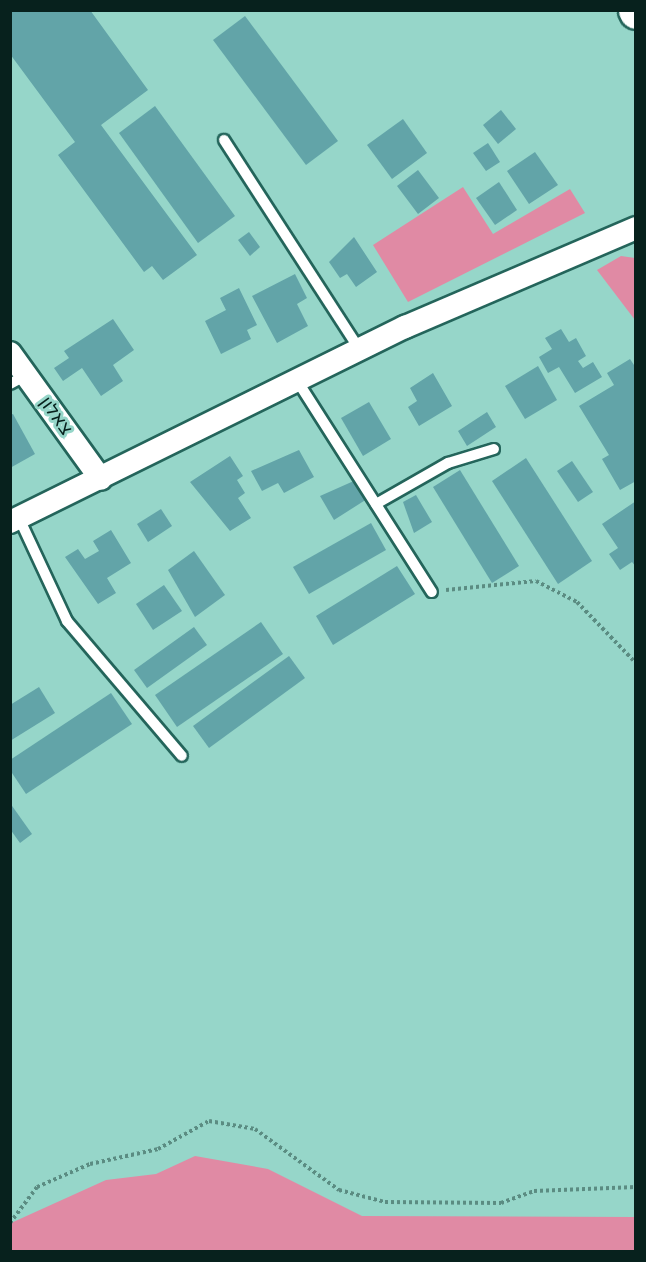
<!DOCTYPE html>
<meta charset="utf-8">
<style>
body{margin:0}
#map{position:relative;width:646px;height:1262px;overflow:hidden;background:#96d6c9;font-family:"Varela Round","Noto Sans Hebrew",sans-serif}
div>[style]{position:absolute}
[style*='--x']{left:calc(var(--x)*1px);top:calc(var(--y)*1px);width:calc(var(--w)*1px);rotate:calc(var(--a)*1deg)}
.green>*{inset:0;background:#e08aa4}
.building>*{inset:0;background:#62a4a8}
.path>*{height:4px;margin-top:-2px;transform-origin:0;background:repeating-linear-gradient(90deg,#5b8c82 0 3px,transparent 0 6px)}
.roads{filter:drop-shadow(2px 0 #24655b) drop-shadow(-2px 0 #24655b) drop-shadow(0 2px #24655b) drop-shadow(0 -2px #24655b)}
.lane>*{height:10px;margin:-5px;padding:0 5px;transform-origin:5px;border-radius:5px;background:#fff}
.street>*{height:22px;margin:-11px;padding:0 11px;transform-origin:11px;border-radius:11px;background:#fff}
.primary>*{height:33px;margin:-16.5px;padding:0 16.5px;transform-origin:16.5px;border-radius:16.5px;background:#fff}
span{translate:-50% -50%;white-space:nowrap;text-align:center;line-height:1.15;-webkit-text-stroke:6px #96d6c9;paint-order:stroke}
.street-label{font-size:18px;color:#07211d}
.frame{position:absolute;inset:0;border:12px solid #07211d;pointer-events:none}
</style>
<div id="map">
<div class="green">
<i style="clip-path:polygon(463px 187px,493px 234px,570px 189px,585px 213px,408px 302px,373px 245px)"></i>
<i style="clip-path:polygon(621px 256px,635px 258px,635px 320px,597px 270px)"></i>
<i style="clip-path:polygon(195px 1156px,268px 1169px,362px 1216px,635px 1217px,635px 1251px,11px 1251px,11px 1223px,106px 1180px,156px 1174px)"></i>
</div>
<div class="building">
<i style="clip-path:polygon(10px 10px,90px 10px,148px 90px,101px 125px,197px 255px,163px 280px,152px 266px,144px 272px,58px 155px,75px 142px,10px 54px)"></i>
<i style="clip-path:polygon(245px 16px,338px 141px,306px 165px,213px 40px)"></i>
<i style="clip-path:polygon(155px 106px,235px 216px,198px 243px,119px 133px)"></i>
<i style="clip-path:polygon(501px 110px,516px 129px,498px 144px,483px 125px)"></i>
<i style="clip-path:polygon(403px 119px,427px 153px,392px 179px,367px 145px)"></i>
<i style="clip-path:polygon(488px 143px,500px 162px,486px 171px,473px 153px)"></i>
<i style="clip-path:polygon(535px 152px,558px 185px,529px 204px,507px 171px)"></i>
<i style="clip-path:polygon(418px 170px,439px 198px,418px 214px,397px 186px)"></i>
<i style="clip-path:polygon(499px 182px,517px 210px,495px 225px,476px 198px)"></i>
<i style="clip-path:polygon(249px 232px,260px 247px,250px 256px,238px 240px)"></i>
<i style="clip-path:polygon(354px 237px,377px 272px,356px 287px,347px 274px,340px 278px,329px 262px)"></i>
<i style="clip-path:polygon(295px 274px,307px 298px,297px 304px,308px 326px,277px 343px,252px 296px)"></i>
<i style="clip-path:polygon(239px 288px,257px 325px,247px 330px,251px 339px,221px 354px,205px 321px,226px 310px,220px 298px)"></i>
<i style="clip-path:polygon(113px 319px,134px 350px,113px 365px,123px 381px,101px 396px,82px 368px,63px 381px,54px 368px,69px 358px,64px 351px)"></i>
<i style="clip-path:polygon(561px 329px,569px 342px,576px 338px,586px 356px,578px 361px,583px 368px,593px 362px,602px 377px,575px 393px,559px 367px,548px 373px,539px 357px,552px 349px,545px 338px)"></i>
<i style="clip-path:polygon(630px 359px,636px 368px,636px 481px,620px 490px,602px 459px,609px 455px,579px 406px,614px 385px,607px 373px)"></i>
<i style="clip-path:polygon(538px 366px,557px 400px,525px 419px,505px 386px)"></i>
<i style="clip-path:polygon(433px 373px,452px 406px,419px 426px,408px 407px,417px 401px,410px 388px)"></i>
<i style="clip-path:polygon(369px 402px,391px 439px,363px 456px,341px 418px)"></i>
<i style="clip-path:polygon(487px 412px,496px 427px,467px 446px,458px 431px)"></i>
<i style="clip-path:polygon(13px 414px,35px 454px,10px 468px,10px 415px)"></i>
<i style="clip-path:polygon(299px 450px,314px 477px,284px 493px,278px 483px,262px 491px,251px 471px)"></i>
<i style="clip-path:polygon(230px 456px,243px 476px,237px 480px,245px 493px,238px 498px,251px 518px,230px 531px,190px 482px)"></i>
<i style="clip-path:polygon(526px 458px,592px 561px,558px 584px,492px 481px)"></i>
<i style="clip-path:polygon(572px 461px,593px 492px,578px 502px,557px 471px)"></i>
<i style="clip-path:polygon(460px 470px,519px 566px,492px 583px,433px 487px)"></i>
<i style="clip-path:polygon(356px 480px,367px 499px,334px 520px,320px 496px)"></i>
<i style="clip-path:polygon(416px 495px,432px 522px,414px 533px,403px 502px)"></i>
<i style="clip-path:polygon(636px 501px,636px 567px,632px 562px,620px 570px,609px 554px,618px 548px,602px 524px)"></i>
<i style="clip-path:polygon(161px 509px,172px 526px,148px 542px,137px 524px)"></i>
<i style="clip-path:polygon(371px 523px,386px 550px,309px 594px,293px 567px)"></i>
<i style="clip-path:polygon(111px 530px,131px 563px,107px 578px,116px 593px,98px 604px,65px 557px,78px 549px,85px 559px,99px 551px,93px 541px)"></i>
<i style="clip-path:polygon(194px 551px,225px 595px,195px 617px,168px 570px)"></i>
<i style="clip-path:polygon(397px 566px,415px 594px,333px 645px,316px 616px)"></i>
<i style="clip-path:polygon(164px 585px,182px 611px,153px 630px,136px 604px)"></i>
<i style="clip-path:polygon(261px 622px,283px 654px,177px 727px,155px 695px)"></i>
<i style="clip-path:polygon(194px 627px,207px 645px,147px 688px,134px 670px)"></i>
<i style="clip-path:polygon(289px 656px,305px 678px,209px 748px,193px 726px)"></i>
<i style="clip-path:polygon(39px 687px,55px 713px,10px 741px,10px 705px)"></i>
<i style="clip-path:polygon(111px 693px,132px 724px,26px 794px,10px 770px,10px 760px)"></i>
<i style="clip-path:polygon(10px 803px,32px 834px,20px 843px,10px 829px)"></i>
</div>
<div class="path">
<i style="--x:446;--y:590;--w:90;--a:-5.7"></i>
<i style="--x:536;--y:581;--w:46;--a:27.1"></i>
<i style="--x:577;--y:602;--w:85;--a:46"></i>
<i style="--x:10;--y:1223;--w:45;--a:-53.1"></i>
<i style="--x:37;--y:1187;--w:58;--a:-23.5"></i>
<i style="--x:90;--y:1164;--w:70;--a:-12.4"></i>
<i style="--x:158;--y:1149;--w:58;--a:-28.8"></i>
<i style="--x:209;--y:1121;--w:47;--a:9.9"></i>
<i style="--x:255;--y:1129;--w:104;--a:36"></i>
<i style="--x:339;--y:1190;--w:48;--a:14.6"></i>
<i style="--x:385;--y:1202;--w:116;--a:0.5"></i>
<i style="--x:501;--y:1203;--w:35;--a:-20"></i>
<i style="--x:534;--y:1191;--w:102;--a:-2.2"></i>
</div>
<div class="roads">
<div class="lane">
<i style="--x:224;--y:140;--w:250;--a:57.1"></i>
<i style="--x:298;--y:382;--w:249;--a:57.5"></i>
<i style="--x:10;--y:384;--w:18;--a:-29"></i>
<i style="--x:376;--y:504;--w:83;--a:-29.7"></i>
<i style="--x:448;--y:463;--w:48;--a:-16.9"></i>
<i style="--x:19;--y:518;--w:114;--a:65"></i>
<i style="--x:67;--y:621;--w:177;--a:49.6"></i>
</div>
<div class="street">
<i style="--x:10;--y:353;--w:155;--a:54.2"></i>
<i style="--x:10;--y:522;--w:441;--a:-26.3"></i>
<i style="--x:405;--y:327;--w:251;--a:-23.2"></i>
</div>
<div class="primary">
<i style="--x:635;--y:10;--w:2;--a:63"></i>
</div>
</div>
<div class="street-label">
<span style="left:56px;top:416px;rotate:54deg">צאלון</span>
</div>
<div class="frame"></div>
</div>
